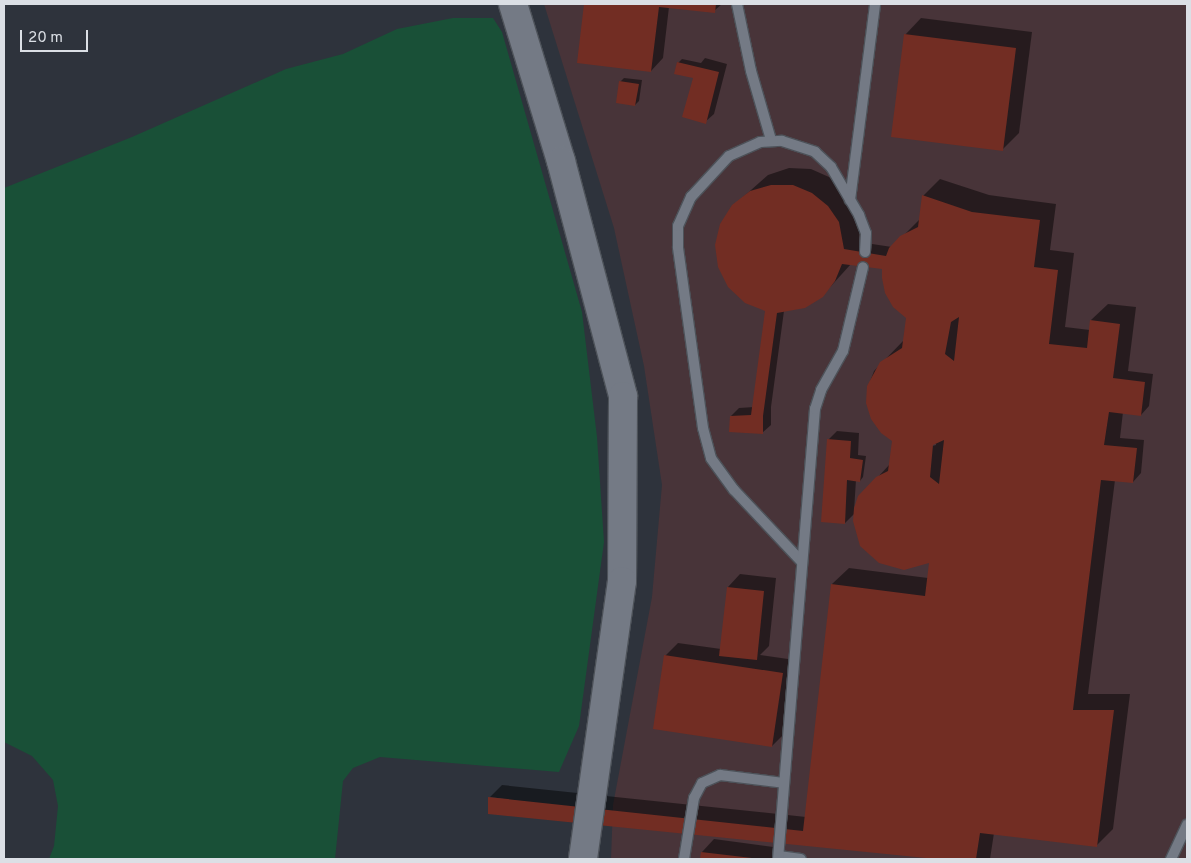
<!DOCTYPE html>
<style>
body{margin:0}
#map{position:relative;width:1191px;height:863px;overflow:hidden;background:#2e333c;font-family:Overpass,sans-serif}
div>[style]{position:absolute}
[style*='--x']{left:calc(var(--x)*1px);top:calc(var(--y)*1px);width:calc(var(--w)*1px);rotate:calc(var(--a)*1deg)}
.industrial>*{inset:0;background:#483439}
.green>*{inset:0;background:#195037}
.shadow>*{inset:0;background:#0007}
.building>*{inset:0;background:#722d23}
.roads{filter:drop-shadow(1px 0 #4d5259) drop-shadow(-1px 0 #4d5259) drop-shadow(0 1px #4d5259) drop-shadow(0 -1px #4d5259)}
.lane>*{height:10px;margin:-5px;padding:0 5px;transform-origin:5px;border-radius:5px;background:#747a85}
.secondary>*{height:28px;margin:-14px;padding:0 14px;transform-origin:14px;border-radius:14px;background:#747a85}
span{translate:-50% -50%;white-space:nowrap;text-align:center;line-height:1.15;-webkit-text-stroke:4.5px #2e333c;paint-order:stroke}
.frame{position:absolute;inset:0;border:5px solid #dbdfe5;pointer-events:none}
.scale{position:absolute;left:20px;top:30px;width:68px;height:22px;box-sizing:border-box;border:2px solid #dbdfe5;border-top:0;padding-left:6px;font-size:15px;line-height:18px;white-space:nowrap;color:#dbdfe5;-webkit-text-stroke:4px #2e333c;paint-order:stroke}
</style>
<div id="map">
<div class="industrial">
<i style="clip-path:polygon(544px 4px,1187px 4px,1187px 859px,611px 859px,613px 805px,652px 597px,662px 485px,644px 366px,614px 228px)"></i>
</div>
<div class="green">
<i style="clip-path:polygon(453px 18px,493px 18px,502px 32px,582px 312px,597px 437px,604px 542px,579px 726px,559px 772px,380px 757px,353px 768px,343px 781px,335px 859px,49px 859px,54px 846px,58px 806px,53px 780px,32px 756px,4px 742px,4px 188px,132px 137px,286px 69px,343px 54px,397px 29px)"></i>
</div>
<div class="shadow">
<i style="clip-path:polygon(586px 4px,722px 4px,714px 11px,669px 7px,663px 58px,651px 71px,578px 62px)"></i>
<i style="clip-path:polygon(921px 18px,1032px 32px,1019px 133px,1003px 149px,905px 35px)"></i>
<i style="clip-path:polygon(705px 58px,727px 64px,714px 114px,705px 122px,694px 77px,678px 63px,682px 59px,701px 63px)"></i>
<i style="clip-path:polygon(624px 78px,642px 80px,639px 101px,635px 105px,620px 82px)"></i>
<i style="clip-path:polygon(evenodd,789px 168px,811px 169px,829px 177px,845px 189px,860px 225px,859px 242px,892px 247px,920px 219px,923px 196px,940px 179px,989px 195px,1056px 204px,1050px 250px,1074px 253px,1065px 327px,1090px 330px,1091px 320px,1108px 304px,1136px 307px,1128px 371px,1153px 374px,1149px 406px,1141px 415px,1123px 412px,1120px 438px,1144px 440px,1141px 473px,1133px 482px,1115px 480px,1088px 694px,1130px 694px,1113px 829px,1096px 846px,994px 833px,990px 859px,937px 859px,937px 857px,490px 797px,502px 785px,806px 817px,832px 584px,849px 568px,928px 578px,930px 561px,855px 513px,845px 523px,828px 440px,837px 431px,859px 433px,858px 455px,866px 456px,863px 477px,860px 481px,856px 480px,854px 511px,877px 478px,890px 464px,893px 442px,868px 387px,874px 371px,904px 340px,907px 317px,884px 268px,851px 264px,822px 296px,784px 311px,771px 407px,771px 425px,762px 433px,731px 416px,739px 408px,754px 407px,766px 311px,733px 206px,768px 175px,789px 168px,929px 444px,936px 444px,936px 445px,925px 448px,929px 444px)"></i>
<i style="clip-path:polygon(740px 574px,776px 578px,769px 646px,760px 655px,795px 660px,785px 733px,772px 746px,665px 656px,678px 643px,721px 649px,728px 587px)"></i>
<i style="clip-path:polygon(714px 839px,781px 848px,780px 859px,701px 859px,702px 852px)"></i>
</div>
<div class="building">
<i style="clip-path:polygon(584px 4px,716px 4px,715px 13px,659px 7px,651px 72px,577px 63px)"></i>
<i style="clip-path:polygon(904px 34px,1016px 48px,1003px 151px,891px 137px)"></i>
<i style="clip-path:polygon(677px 62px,719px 72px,706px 124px,682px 117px,693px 78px,674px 74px)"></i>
<i style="clip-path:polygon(619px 81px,639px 84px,635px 106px,616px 103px)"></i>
<i style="clip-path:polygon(evenodd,771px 185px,793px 185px,812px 193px,828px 206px,839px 222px,844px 249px,886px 256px,889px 248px,900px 236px,918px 227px,922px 195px,972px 212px,1040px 220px,1034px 267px,1058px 270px,1049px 344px,1087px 348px,1090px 320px,1120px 324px,1113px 378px,1145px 382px,1141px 416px,1109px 412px,1104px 445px,1137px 448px,1133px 483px,1101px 480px,1073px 710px,1114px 710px,1097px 847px,980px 833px,976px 859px,936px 859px,488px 814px,488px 797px,803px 831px,831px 584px,925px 596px,929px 563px,904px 570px,879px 563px,860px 546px,853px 521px,854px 508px,858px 496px,876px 477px,888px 471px,892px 441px,881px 433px,871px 419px,866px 403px,867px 386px,880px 362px,902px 348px,906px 318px,893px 307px,885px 293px,882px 278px,882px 269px,842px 264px,835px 281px,823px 297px,805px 308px,777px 313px,763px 416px,763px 434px,729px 432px,730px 416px,751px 415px,765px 311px,745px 303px,728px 287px,718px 267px,715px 245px,720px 224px,732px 205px,750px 191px,771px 185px,959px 317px,954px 361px,945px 354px,951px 322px,959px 317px,771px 185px,944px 440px,939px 484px,930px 477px,933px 445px,944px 440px)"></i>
<i style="clip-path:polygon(827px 439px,851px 441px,850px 458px,863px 460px,860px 482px,847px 480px,845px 524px,821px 522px)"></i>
<i style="clip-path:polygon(727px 587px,764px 591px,757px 660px,719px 656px)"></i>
<i style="clip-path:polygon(664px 655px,783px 673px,772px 747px,653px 729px)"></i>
<i style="clip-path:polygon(701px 852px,752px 858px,752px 859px,700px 859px)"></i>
</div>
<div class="roads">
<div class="lane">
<i style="--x:737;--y:4;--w:68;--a:78.2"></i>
<i style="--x:751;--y:71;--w:72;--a:73.8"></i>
<i style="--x:850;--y:200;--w:198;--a:-82.7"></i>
<i style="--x:801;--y:561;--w:98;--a:-133.3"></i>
<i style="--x:734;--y:490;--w:39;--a:-126"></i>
<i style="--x:711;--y:458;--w:31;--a:-105"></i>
<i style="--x:703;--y:428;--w:183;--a:-97.9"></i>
<i style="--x:678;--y:247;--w:21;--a:-90"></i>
<i style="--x:678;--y:226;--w:32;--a:-66"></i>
<i style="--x:691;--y:197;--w:56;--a:-47.2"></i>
<i style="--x:729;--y:156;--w:34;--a:-24"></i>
<i style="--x:760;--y:142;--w:22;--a:-3"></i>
<i style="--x:782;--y:141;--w:35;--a:18"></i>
<i style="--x:815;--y:152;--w:22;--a:43"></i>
<i style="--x:831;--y:167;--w:56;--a:59.7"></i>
<i style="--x:859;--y:215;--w:19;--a:69"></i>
<i style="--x:866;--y:233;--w:19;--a:93"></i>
<i style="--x:779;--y:856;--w:22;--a:8"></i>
<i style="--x:684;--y:859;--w:62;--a:-80.7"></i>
<i style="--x:694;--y:798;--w:17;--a:-62"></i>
<i style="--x:702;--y:783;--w:20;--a:-24"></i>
<i style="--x:720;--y:775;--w:64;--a:7.1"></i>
<i style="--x:778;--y:859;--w:452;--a:-85.3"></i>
<i style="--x:815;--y:409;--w:20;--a:-72"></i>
<i style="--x:821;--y:390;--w:45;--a:-60.6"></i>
<i style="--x:843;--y:351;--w:86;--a:-76.6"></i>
<i style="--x:1171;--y:859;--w:38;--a:-65"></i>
</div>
<div class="secondary">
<i style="--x:513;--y:4;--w:164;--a:73"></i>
<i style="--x:561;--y:161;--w:243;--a:75.2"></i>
<i style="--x:623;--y:396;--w:185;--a:90.3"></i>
<i style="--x:622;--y:581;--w:281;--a:98"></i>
</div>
</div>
<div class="frame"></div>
<div class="scale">20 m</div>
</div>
